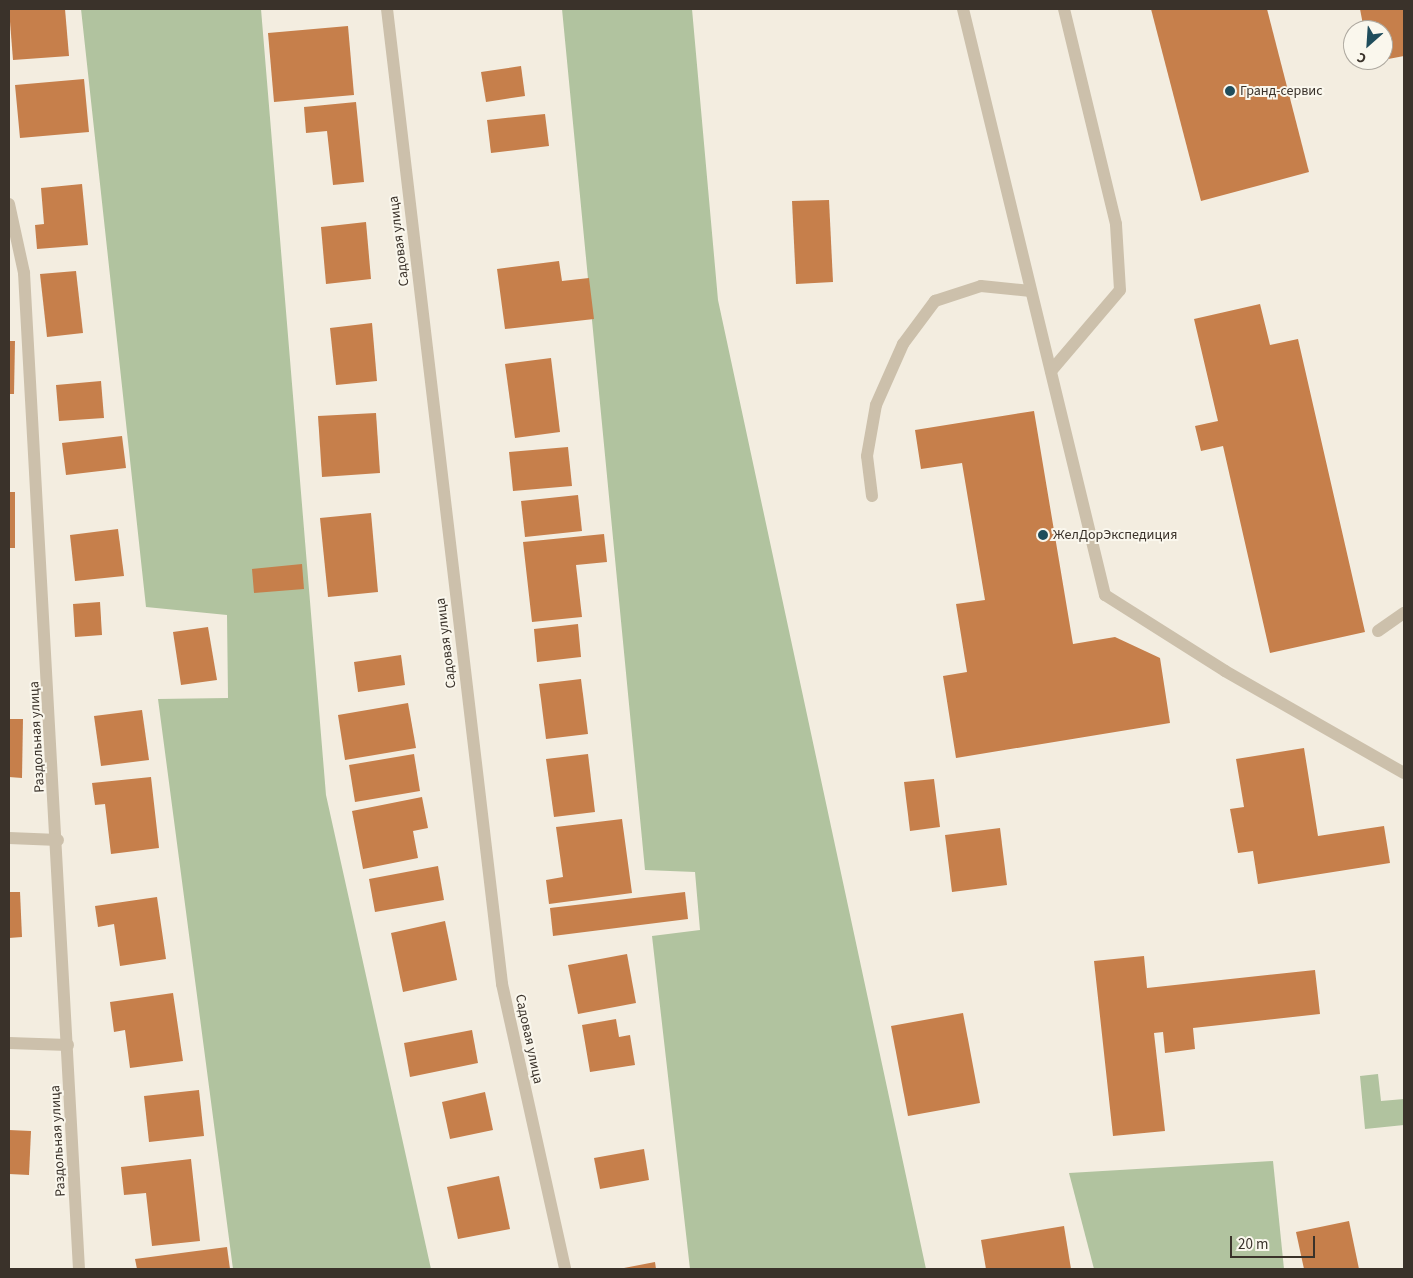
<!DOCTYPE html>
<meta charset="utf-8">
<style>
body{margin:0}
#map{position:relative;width:1413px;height:1278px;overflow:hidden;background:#f3ede0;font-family:"Source Sans 3",sans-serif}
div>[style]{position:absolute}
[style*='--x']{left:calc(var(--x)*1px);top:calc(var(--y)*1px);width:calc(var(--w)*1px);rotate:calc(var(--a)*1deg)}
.green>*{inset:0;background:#b1c39f}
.building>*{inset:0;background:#c67f4b}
.minor>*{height:12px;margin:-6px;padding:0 6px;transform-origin:6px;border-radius:6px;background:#ccc0ab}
.dots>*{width:14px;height:14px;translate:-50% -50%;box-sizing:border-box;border:2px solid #faf7ed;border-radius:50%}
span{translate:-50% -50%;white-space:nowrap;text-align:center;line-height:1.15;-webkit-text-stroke:4px #faf7ed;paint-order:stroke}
.poi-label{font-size:14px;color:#3a322a}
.left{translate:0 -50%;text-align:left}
.street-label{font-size:14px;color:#3a322a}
.frame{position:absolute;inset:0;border:10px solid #3a322a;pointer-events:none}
.north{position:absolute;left:1343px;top:20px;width:50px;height:50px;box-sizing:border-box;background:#faf7ed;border:1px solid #ada89f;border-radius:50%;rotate:206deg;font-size:14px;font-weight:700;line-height:20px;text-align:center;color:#3a322a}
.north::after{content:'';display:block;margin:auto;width:18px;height:22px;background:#1f4d5c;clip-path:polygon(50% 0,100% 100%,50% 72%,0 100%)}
.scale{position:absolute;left:1230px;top:1236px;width:85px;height:22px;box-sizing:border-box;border:2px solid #3a322a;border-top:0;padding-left:6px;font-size:15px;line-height:18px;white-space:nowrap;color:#3a322a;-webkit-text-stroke:4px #faf7ed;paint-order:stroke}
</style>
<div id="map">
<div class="green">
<i style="clip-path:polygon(81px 9px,261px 9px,326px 795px,431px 1269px,233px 1269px,158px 699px,228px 698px,227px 615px,146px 607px)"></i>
<i style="clip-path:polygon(562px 9px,692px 9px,718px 300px,926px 1269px,690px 1269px,652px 936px,700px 930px,695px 872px,645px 870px)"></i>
<i style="clip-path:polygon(1378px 1074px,1381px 1101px,1404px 1099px,1404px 1125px,1365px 1129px,1360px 1076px)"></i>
<i style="clip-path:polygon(1273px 1161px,1284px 1269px,1094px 1269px,1069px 1173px)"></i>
</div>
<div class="building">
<i style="clip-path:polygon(9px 9px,65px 9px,69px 56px,13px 60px)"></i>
<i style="clip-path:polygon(1151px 9px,1267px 9px,1309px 172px,1201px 201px)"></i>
<i style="clip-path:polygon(1360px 9px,1404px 9px,1404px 56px,1383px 60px,1383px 30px,1364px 30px)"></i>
<i style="clip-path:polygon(348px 26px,354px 95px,274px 102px,268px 33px)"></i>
<i style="clip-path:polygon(521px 66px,525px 96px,486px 102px,481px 72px)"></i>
<i style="clip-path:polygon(84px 79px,89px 132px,20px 138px,15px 85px)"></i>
<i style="clip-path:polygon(356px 102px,364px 182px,333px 185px,327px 131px,306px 133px,304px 107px)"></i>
<i style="clip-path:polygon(545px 114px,549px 146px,491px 153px,487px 120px)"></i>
<i style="clip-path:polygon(82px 184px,88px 245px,37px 249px,35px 225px,44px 224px,41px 188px)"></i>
<i style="clip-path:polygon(829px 200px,833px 282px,796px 284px,792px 201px)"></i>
<i style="clip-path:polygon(366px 222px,371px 279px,326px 284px,321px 227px)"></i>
<i style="clip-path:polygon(559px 261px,562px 281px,589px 278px,594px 319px,505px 329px,497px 269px)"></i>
<i style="clip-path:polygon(76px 271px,83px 333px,47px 337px,40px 274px)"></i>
<i style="clip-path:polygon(1260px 304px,1270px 345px,1298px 339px,1365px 632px,1270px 653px,1223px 446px,1201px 451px,1195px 426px,1218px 421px,1194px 319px)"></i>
<i style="clip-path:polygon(372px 323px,377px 381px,336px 385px,330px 328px)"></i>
<i style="clip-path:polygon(9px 341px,15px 341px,14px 394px,9px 394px)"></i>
<i style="clip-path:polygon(551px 358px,560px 432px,515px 438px,505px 364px)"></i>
<i style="clip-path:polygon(101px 381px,104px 418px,59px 421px,56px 385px)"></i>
<i style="clip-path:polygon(1034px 411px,1073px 644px,1115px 637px,1160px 658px,1170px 723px,956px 758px,943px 676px,967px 672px,956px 604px,985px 600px,962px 463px,921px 469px,915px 430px)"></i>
<i style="clip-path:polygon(376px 413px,380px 473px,322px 477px,318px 416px)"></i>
<i style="clip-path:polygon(122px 436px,126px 468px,66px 475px,62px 443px)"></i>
<i style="clip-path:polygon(568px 447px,572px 486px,513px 491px,509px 452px)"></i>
<i style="clip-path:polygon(9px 492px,15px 492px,15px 548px,9px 548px)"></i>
<i style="clip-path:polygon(578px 495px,582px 531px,525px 537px,521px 501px)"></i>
<i style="clip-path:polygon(371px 513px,378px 592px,328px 597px,320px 518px)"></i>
<i style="clip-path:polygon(118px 529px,124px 576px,75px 581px,70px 535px)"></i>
<i style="clip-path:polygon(604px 534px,607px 562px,576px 565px,582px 617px,532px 622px,523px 542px)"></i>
<i style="clip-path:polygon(302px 564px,304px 589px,254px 593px,252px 569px)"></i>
<i style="clip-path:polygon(100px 602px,102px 635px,75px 637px,73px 604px)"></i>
<i style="clip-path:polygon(578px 624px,581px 657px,537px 662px,534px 629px)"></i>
<i style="clip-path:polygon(208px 627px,217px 680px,181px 685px,173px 632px)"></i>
<i style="clip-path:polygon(401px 655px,405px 685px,358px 692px,354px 662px)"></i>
<i style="clip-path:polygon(581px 679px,588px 734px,546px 739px,539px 684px)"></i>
<i style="clip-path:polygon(408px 703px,416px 748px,345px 760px,338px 715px)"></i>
<i style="clip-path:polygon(142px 710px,149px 760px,101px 766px,94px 716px)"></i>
<i style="clip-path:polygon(9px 719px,23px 719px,22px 778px,9px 777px)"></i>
<i style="clip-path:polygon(1304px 748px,1318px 836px,1384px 826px,1390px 863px,1258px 884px,1253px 851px,1238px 853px,1230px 809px,1244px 807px,1236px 759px)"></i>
<i style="clip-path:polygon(414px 754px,420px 791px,355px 802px,349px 765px)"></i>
<i style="clip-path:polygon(588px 754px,595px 812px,554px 817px,546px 759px)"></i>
<i style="clip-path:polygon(151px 777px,159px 848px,111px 854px,105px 804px,95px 805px,92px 783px)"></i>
<i style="clip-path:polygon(934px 779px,940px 827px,910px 831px,904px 782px)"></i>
<i style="clip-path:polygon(422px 797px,428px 828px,413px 831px,418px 858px,363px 869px,352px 811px)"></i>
<i style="clip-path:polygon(622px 819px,632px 893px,549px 904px,546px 880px,563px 877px,556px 827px)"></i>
<i style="clip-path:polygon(1000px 828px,1007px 885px,952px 892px,945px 835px)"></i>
<i style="clip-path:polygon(438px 866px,444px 900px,375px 912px,369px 879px)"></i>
<i style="clip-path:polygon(9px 892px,20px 892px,22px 937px,9px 938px)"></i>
<i style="clip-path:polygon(685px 892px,688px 919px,553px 936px,550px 908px)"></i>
<i style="clip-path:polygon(157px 897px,166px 959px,120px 966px,114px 924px,98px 927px,95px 906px)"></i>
<i style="clip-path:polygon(445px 921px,457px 980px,403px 992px,391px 933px)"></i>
<i style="clip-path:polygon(627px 954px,636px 1003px,578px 1014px,568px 965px)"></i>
<i style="clip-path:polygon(1144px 956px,1147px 988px,1315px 970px,1320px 1014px,1193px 1028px,1195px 1049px,1165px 1053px,1163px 1032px,1154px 1033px,1165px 1131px,1113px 1136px,1094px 961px)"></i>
<i style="clip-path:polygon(173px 993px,183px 1061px,130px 1068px,125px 1030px,114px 1032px,110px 1002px)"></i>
<i style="clip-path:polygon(963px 1013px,980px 1103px,908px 1116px,891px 1026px)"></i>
<i style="clip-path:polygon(616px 1019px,619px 1037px,630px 1035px,635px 1065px,590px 1072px,582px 1025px)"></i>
<i style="clip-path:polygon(472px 1030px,478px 1063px,410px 1077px,404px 1043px)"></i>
<i style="clip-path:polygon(199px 1090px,204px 1136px,149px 1142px,144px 1096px)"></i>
<i style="clip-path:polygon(485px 1092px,493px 1130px,450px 1139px,442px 1102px)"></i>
<i style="clip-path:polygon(9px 1130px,31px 1131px,29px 1175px,9px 1174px)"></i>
<i style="clip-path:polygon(644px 1149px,649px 1180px,600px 1189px,594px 1158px)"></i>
<i style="clip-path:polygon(191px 1159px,200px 1241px,152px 1246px,146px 1193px,124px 1195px,121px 1167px)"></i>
<i style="clip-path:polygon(499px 1176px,510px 1229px,458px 1239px,447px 1187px)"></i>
<i style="clip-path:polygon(1349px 1221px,1359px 1269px,1304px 1269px,1296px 1232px)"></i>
<i style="clip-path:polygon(1064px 1226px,1071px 1269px,986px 1269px,981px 1240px)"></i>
<i style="clip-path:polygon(227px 1247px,230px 1269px,137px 1269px,135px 1259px)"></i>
<i style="clip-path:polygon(655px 1262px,656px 1269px,624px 1269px,624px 1268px)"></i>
</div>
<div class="minor">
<i style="--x:387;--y:9;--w:982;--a:83.27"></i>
<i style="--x:502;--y:984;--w:292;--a:77.5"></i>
<i style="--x:963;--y:9;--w:603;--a:76.38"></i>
<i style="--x:1105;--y:595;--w:142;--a:32.3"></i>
<i style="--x:1225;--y:671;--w:206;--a:29.7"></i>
<i style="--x:9;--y:204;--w:71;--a:77.7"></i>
<i style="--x:24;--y:273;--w:998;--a:86.84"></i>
<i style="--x:1051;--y:371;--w:106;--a:-49.6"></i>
<i style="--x:1120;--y:290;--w:66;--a:-93.5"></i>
<i style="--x:1116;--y:224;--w:221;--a:-103.6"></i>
<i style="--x:872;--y:496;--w:40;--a:-97.1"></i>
<i style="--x:867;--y:456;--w:52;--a:-80"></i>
<i style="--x:876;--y:405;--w:67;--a:-66.1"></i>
<i style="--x:903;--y:344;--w:54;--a:-53.3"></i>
<i style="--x:935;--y:301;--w:48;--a:-18.1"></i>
<i style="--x:981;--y:286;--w:50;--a:5.7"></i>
<i style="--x:1378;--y:631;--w:32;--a:-35"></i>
<i style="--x:9;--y:838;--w:49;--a:2.3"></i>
<i style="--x:9;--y:1043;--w:59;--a:1.9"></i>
</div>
<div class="dots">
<i style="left:1230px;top:91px;background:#1f4d5c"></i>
<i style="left:1043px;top:535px;background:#1f4d5c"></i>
</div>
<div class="poi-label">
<span class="left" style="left:1240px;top:91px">Гранд-сервис</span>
<span class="left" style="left:1053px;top:535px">ЖелДорЭкспедиция</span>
</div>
<div class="street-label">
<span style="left:399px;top:241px;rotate:-97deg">Садовая улица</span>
<span style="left:446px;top:643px;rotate:-97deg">Садовая улица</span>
<span style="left:37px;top:737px;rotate:-93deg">Раздольная улица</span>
<span style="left:529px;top:1039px;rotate:78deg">Садовая улица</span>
<span style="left:58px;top:1141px;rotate:-93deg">Раздольная улица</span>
</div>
<div class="frame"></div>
<div class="north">С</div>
<div class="scale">20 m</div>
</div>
